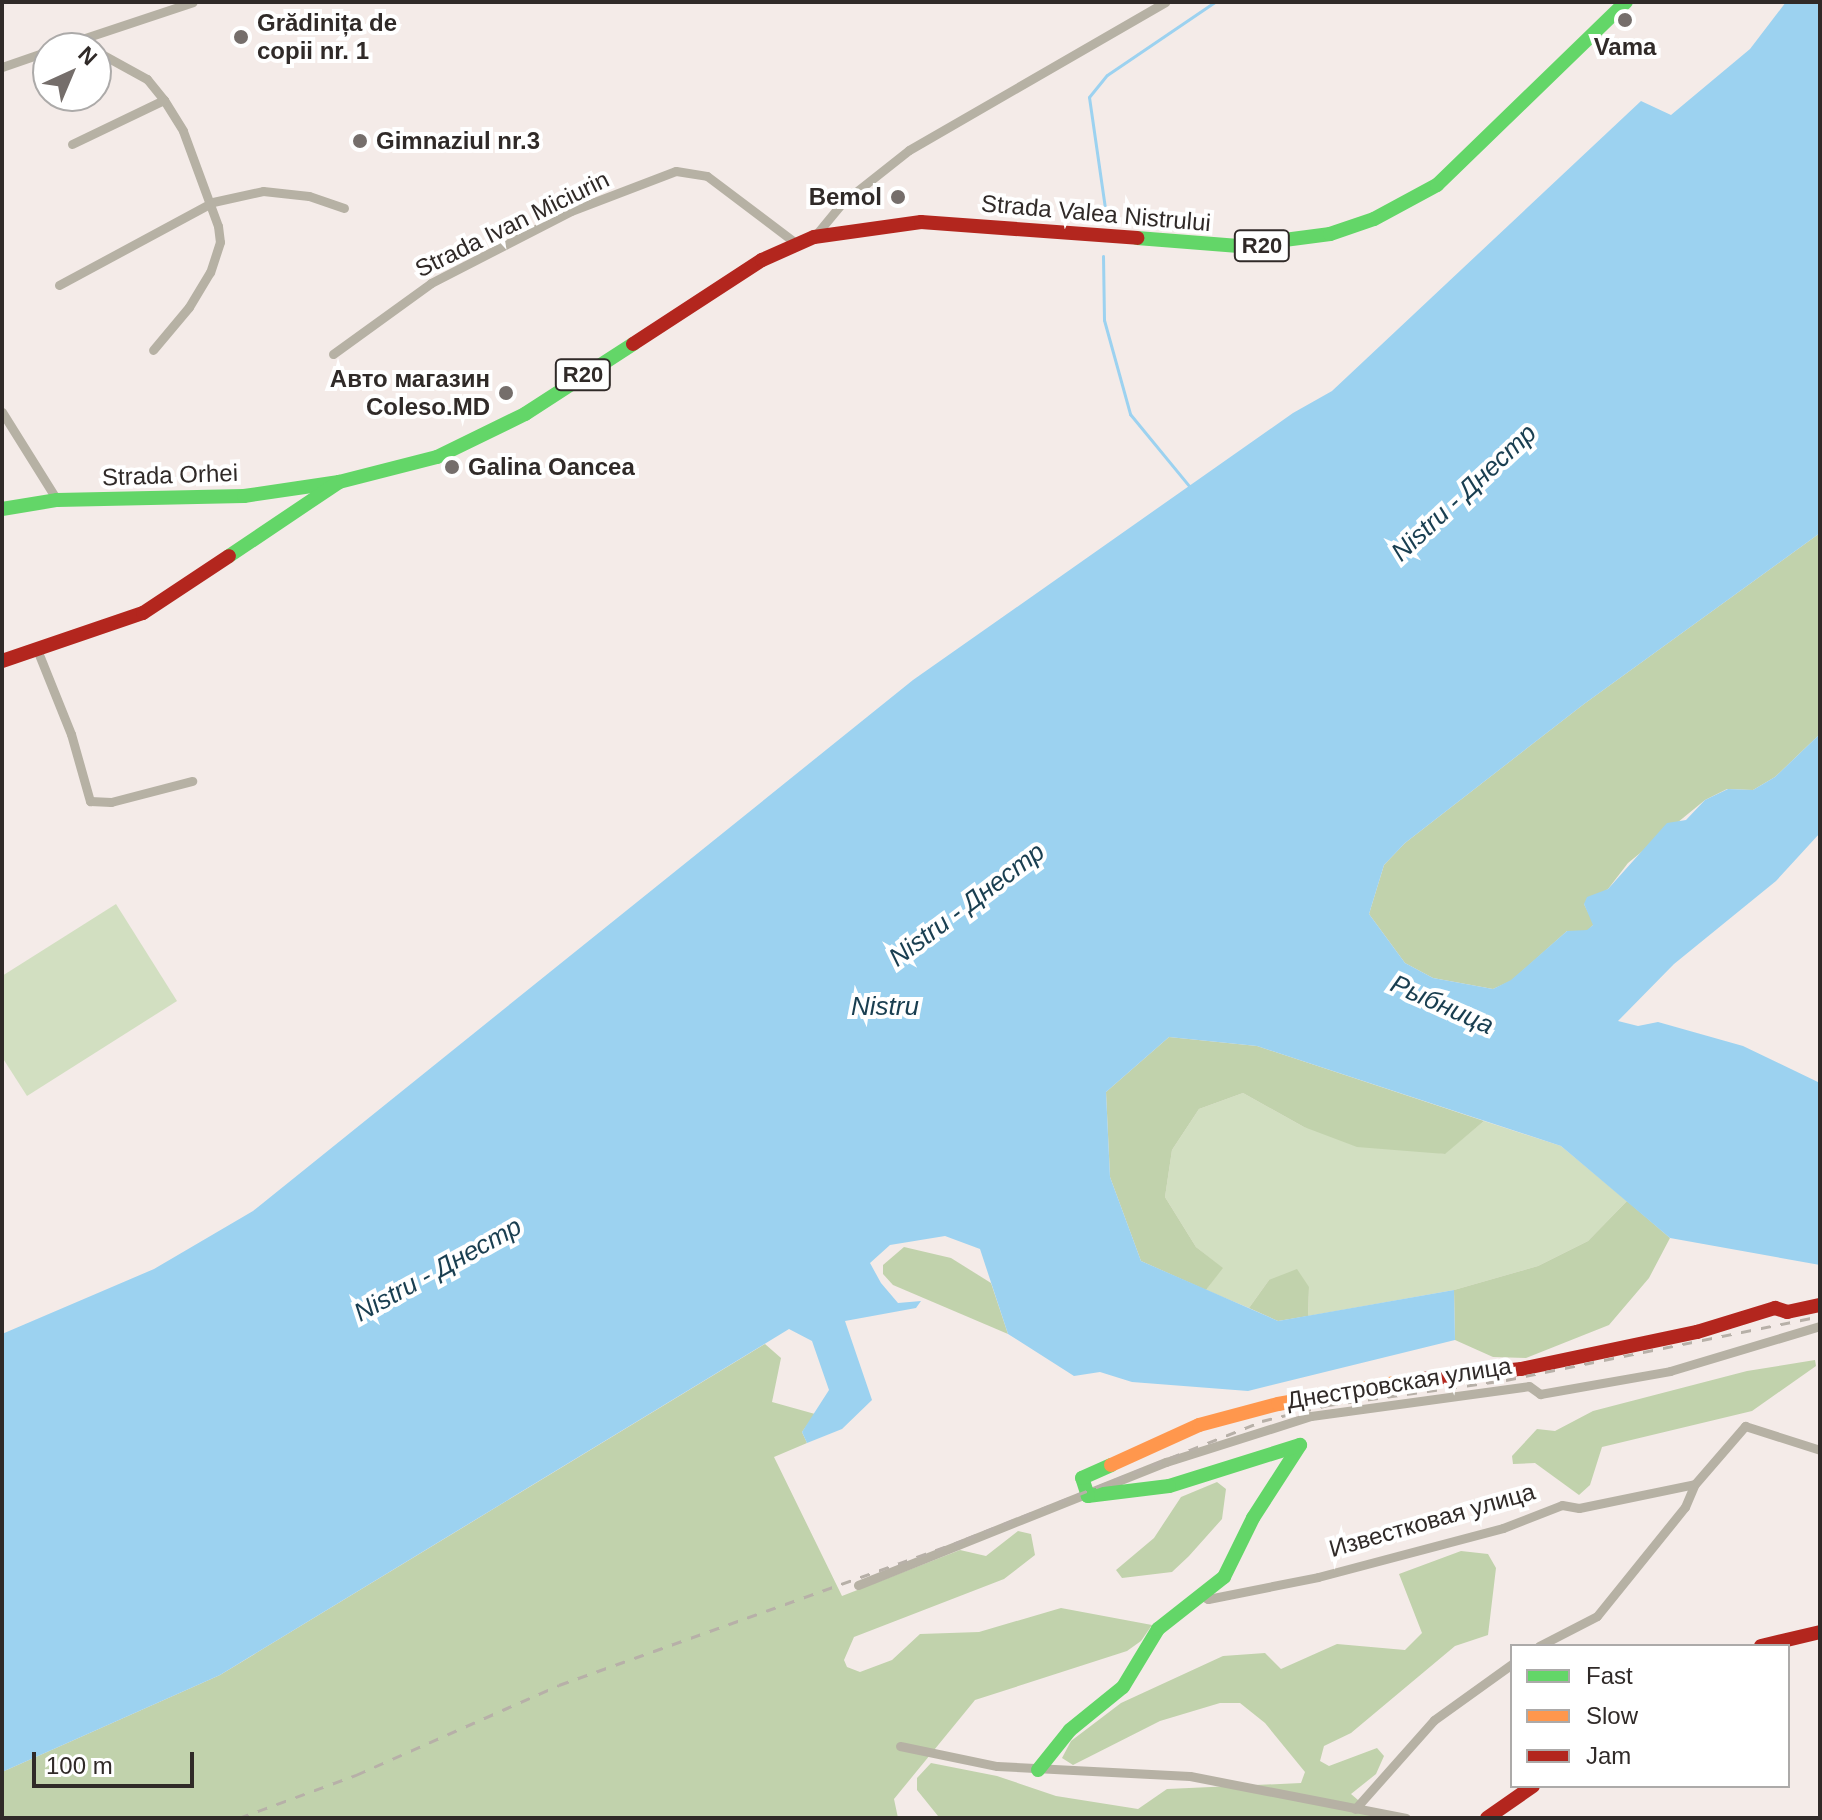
<!DOCTYPE html>
<meta charset="utf-8">
<style>
body{margin:0}
#map{position:relative;width:1822px;height:1820px;overflow:hidden;background:#f4ebe8;font-family:Arial,sans-serif}
div>[style]{position:absolute}
[style*='--x']{left:calc(var(--x)*1px);top:calc(var(--y)*1px);width:calc(var(--w)*1px);rotate:calc(var(--a)*1deg)}
.green>*{inset:0;background:#d2dfc1}
.forest>*{inset:0;background:#c1d2ac}
.water>*{inset:0;background:#9cd2f0}
.stream>*{height:3px;margin:-1.5px;padding:0 1.5px;transform-origin:1.5px;border-radius:1.5px;background:#9cd2f0}
.street>*{height:9px;margin:-4.5px;padding:0 4.5px;transform-origin:4.5px;border-radius:4.5px;background:#b6b1a4}
.fast>*{height:14px;margin:-7px;padding:0 7px;transform-origin:7px;border-radius:7px;background:#63d668}
.slow>*{height:14px;margin:-7px;padding:0 7px;transform-origin:7px;border-radius:7px;background:#ff974d}
.jam>*{height:14px;margin:-7px;padding:0 7px;transform-origin:7px;border-radius:7px;background:#b3261e}
.rail>*{height:3px;margin-top:-1.5px;transform-origin:0;background:repeating-linear-gradient(90deg,#b7b0a8 0 10px,transparent 0 20px)}
.dots>*{width:22px;height:22px;translate:-50% -50%;box-sizing:border-box;border:4px solid #fff;border-radius:50%}
span{translate:-50% -50%;white-space:nowrap;text-align:center;line-height:1.15;-webkit-text-stroke:8px #fff;paint-order:stroke}
.shield-label span{padding:2px 6px;background:#fff;border:2px solid;border-radius:6px;-webkit-text-stroke-width:0}
.shield-label{font-size:22px;color:#302a28;font-weight:700}
.poi-label{font-size:24px;color:#302a28;font-weight:700}
.left{translate:0 -50%;text-align:left}
.right{translate:-100% -50%;text-align:right}
.street-label{font-size:24px;color:#302a28}
.water-label{font-size:26px;color:#193e50;font-style:italic}
.frame{position:absolute;inset:0;border:4px solid #302a28;pointer-events:none}
.legend{position:absolute;left:1510px;top:1644px;width:280px;height:144px;box-sizing:border-box;background:#fff;border:2px solid #acaaa9;margin:0;padding:10px 14px;list-style:none;font-size:24px;color:#302a28}
.legend li{display:flex;align-items:center;gap:16px;height:40px}
.legend b{width:40px;border:2px solid #acaaa9}
.north{position:absolute;left:32px;top:32px;width:80px;height:80px;box-sizing:border-box;background:#fff;border:2px solid #acaaa9;border-radius:50%;rotate:44deg;font-size:22px;font-weight:700;line-height:32px;text-align:center;color:#302a28}
.north::after{content:'';display:block;margin:auto;width:28px;height:36px;background:#756e6b;clip-path:polygon(50% 0,100% 100%,50% 72%,0 100%)}
.scale{position:absolute;left:32px;top:1752px;width:162px;height:36px;box-sizing:border-box;border:4px solid #302a28;border-top:0;padding-left:10px;font-size:24px;line-height:28px;white-space:nowrap;color:#302a28;-webkit-text-stroke:6px #fff;paint-order:stroke}
</style>
<div id="map">
<div class="green">
<i style="clip-path:polygon(116px 904px,177px 1001px,27px 1096px,2px 1057px,2px 976px)"></i>
<i style="clip-path:polygon(1243px 1093px,1304px 1127px,1444px 1154px,1484px 1121px,1561px 1146px,1627px 1201px,1588px 1241px,1538px 1266px,1454px 1290px,1308px 1316px,1309px 1287px,1269px 1280px,1249px 1308px,1206px 1290px,1222px 1268px,1196px 1247px,1165px 1197px,1172px 1150px,1199px 1109px)"></i>
</div>
<div class="forest">
<i style="clip-path:polygon(1820px 533px,1820px 734px,1775px 777px,1753px 790px,1727px 789px,1705px 800px,1628px 863px,1608px 889px,1584px 904px,1594px 924px,1587px 931px,1567px 931px,1511px 981px,1493px 989px,1433px 978px,1405px 963px,1369px 914px,1384px 865px,1405px 843px,1584px 704px)"></i>
<i style="clip-path:polygon(1169px 1037px,1257px 1046px,1484px 1121px,1445px 1154px,1357px 1147px,1304px 1127px,1243px 1093px,1199px 1109px,1172px 1150px,1165px 1197px,1196px 1247px,1223px 1268px,1206px 1290px,1141px 1261px,1110px 1177px,1106px 1092px)"></i>
<i style="clip-path:polygon(1627px 1201px,1670px 1238px,1649px 1278px,1609px 1325px,1526px 1358px,1493px 1357px,1455px 1340px,1454px 1290px,1538px 1266px,1588px 1241px)"></i>
<i style="clip-path:polygon(904px 1247px,951px 1258px,991px 1283px,1008px 1334px,893px 1285px,883px 1274px,883px 1265px)"></i>
<i style="clip-path:polygon(1297px 1269px,1309px 1287px,1308px 1316px,1278px 1321px,1249px 1308px,1269px 1280px)"></i>
<i style="clip-path:polygon(765px 1344px,781px 1358px,772px 1402px,815px 1414px,802px 1432px,807px 1443px,774px 1457px,842px 1596px,960px 1550px,986px 1556px,1018px 1531px,1031px 1534px,1035px 1555px,1004px 1579px,854px 1637px,844px 1660px,847px 1667px,860px 1672px,892px 1660px,920px 1634px,979px 1632px,1061px 1608px,1152px 1625px,1141px 1641px,1127px 1651px,975px 1700px,894px 1799px,898px 1818px,2px 1818px,2px 1772px,220px 1675px)"></i>
<i style="clip-path:polygon(1815px 1360px,1816px 1366px,1752px 1411px,1602px 1447px,1590px 1485px,1579px 1495px,1535px 1463px,1513px 1464px,1512px 1456px,1537px 1429px,1555px 1431px,1593px 1411px,1747px 1371px)"></i>
<i style="clip-path:polygon(1217px 1482px,1226px 1489px,1222px 1519px,1189px 1556px,1172px 1572px,1122px 1578px,1116px 1570px,1154px 1538px,1181px 1497px)"></i>
<i style="clip-path:polygon(1461px 1551px,1488px 1554px,1496px 1568px,1488px 1635px,1455px 1646px,1351px 1733px,1324px 1746px,1320px 1761px,1329px 1766px,1377px 1748px,1384px 1756px,1376px 1774px,1351px 1794px,1379px 1818px,938px 1816px,917px 1790px,917px 1778px,931px 1763px,997px 1776px,1056px 1796px,1138px 1809px,1167px 1789px,1301px 1783px,1305px 1772px,1265px 1723px,1240px 1703px,1220px 1703px,1160px 1721px,1073px 1765px,1062px 1758px,1071px 1741px,1121px 1703px,1223px 1656px,1265px 1653px,1281px 1669px,1337px 1644px,1405px 1650px,1422px 1633px,1399px 1574px)"></i>
</div>
<div class="water">
<i style="clip-path:polygon(1786px 2px,1820px 2px,1820px 533px,1584px 704px,1405px 843px,1384px 865px,1369px 914px,1405px 963px,1433px 978px,1493px 989px,1511px 980px,1567px 931px,1587px 930px,1593px 925px,1584px 904px,1587px 897px,1608px 889px,1667px 823px,1686px 820px,1705px 800px,1728px 789px,1753px 790px,1775px 777px,1820px 734px,1820px 833px,1776px 881px,1674px 964px,1618px 1021px,1638px 1026px,1658px 1022px,1743px 1046px,1820px 1083px,1820px 1265px,1670px 1238px,1561px 1146px,1257px 1046px,1169px 1037px,1106px 1092px,1110px 1177px,1141px 1261px,1278px 1321px,1454px 1290px,1455px 1340px,1248px 1391px,1132px 1382px,1100px 1372px,1074px 1376px,1008px 1334px,980px 1249px,945px 1236px,890px 1245px,870px 1263px,881px 1283px,898px 1303px,921px 1301px,916px 1308px,845px 1321px,872px 1400px,842px 1429px,807px 1443px,802px 1432px,829px 1390px,812px 1341px,789px 1329px,220px 1675px,2px 1772px,2px 1334px,154px 1269px,253px 1211px,913px 680px,1293px 413px,1332px 391px,1641px 101px,1671px 115px,1750px 49px)"></i>
</div>
<div class="stream">
<i style="--x:1107;--y:222;--w:126;--a:-98.2"></i>
<i style="--x:1089;--y:97;--w:28;--a:-51"></i>
<i style="--x:1107;--y:75;--w:130;--a:-34.1"></i>
<i style="--x:1103;--y:256;--w:64;--a:89.1"></i>
<i style="--x:1104;--y:320;--w:98;--a:74.5"></i>
<i style="--x:1130;--y:414;--w:94;--a:50.6"></i>
</div>
<div class="street">
<i style="--x:55;--y:48;--w:145;--a:-18.4"></i>
<i style="--x:96;--y:51;--w:58;--a:28.8"></i>
<i style="--x:147;--y:79;--w:27;--a:51"></i>
<i style="--x:164;--y:100;--w:36;--a:58"></i>
<i style="--x:183;--y:131;--w:101;--a:69.8"></i>
<i style="--x:218;--y:226;--w:16;--a:83"></i>
<i style="--x:220;--y:242;--w:32;--a:108"></i>
<i style="--x:210;--y:272;--w:41;--a:121"></i>
<i style="--x:189;--y:307;--w:56;--a:129.9"></i>
<i style="--x:2;--y:67;--w:49;--a:-19.2"></i>
<i style="--x:72;--y:144;--w:102;--a:-25.6"></i>
<i style="--x:814;--y:237;--w:44;--a:-50.5"></i>
<i style="--x:842;--y:203;--w:85;--a:-38.3"></i>
<i style="--x:909;--y:150;--w:296;--a:-30"></i>
<i style="--x:59;--y:285;--w:175;--a:-28.3"></i>
<i style="--x:213;--y:202;--w:51;--a:-12.4"></i>
<i style="--x:263;--y:191;--w:46;--a:6.2"></i>
<i style="--x:309;--y:196;--w:37;--a:19"></i>
<i style="--x:333;--y:354;--w:121;--a:-35.9"></i>
<i style="--x:431;--y:283;--w:157;--a:-27.2"></i>
<i style="--x:571;--y:211;--w:112;--a:-20.9"></i>
<i style="--x:676;--y:171;--w:31;--a:9"></i>
<i style="--x:707;--y:176;--w:113;--a:37.1"></i>
<i style="--x:2;--y:412;--w:104;--a:58"></i>
<i style="--x:36;--y:647;--w:94;--a:68.1"></i>
<i style="--x:71;--y:734;--w:70;--a:74.2"></i>
<i style="--x:90;--y:801;--w:21;--a:3"></i>
<i style="--x:111;--y:802;--w:84;--a:-14.5"></i>
<i style="--x:858;--y:1585;--w:332;--a:-21.8"></i>
<i style="--x:1166;--y:1462;--w:152;--a:-17.6"></i>
<i style="--x:1311;--y:1416;--w:220;--a:-7.8"></i>
<i style="--x:1529;--y:1386;--w:14;--a:36"></i>
<i style="--x:1540;--y:1394;--w:132;--a:-10"></i>
<i style="--x:1670;--y:1371;--w:157;--a:-16.7"></i>
<i style="--x:1201;--y:1595;--w:8;--a:30"></i>
<i style="--x:1208;--y:1599;--w:112;--a:-11.3"></i>
<i style="--x:1318;--y:1577;--w:191;--a:-14.8"></i>
<i style="--x:1503;--y:1528;--w:63;--a:-21.3"></i>
<i style="--x:1562;--y:1505;--w:17;--a:10"></i>
<i style="--x:1579;--y:1508;--w:118;--a:-11.7"></i>
<i style="--x:1695;--y:1484;--w:77;--a:-49.2"></i>
<i style="--x:1745;--y:1426;--w:79;--a:17.7"></i>
<i style="--x:1539;--y:1646;--w:65;--a:-27.3"></i>
<i style="--x:1597;--y:1616;--w:140;--a:-51.1"></i>
<i style="--x:1685;--y:1507;--w:25;--a:-67"></i>
<i style="--x:900;--y:1746;--w:99;--a:11.7"></i>
<i style="--x:997;--y:1766;--w:193;--a:3"></i>
<i style="--x:1190;--y:1776;--w:220;--a:11"></i>
<i style="--x:1355;--y:1809;--w:119;--a:-48.4"></i>
<i style="--x:1434;--y:1720;--w:96;--a:-35.7"></i>
</div>
<div class="fast">
<i style="--x:1137;--y:238;--w:102;--a:4.5"></i>
<i style="--x:1239;--y:246;--w:92;--a:-7.5"></i>
<i style="--x:1330;--y:234;--w:46;--a:-18.8"></i>
<i style="--x:1374;--y:219;--w:72;--a:-28.4"></i>
<i style="--x:1437;--y:185;--w:263;--a:-44.1"></i>
<i style="--x:2;--y:509;--w:56;--a:-9.3"></i>
<i style="--x:57;--y:500;--w:187;--a:-1.2"></i>
<i style="--x:244;--y:496;--w:96;--a:-8.4"></i>
<i style="--x:339;--y:482;--w:101;--a:-14.3"></i>
<i style="--x:437;--y:457;--w:98;--a:-26"></i>
<i style="--x:525;--y:414;--w:129;--a:-32.9"></i>
<i style="--x:229;--y:556;--w:133;--a:-33.9"></i>
<i style="--x:1038;--y:1770;--w:51;--a:-51.3"></i>
<i style="--x:1070;--y:1730;--w:68;--a:-39.1"></i>
<i style="--x:1123;--y:1687;--w:68;--a:-58.9"></i>
<i style="--x:1158;--y:1629;--w:84;--a:-38.2"></i>
<i style="--x:1224;--y:1577;--w:66;--a:-63.8"></i>
<i style="--x:1253;--y:1518;--w:87;--a:-57.2"></i>
<i style="--x:1300;--y:1445;--w:137;--a:162.6"></i>
<i style="--x:1169;--y:1486;--w:82;--a:173"></i>
<i style="--x:1088;--y:1496;--w:19;--a:-108"></i>
<i style="--x:1082;--y:1478;--w:32;--a:-24"></i>
</div>
<div class="slow">
<i style="--x:1111;--y:1465;--w:97;--a:-24.4"></i>
<i style="--x:1199;--y:1425;--w:82;--a:-14.9"></i>
<i style="--x:1278;--y:1404;--w:136;--a:-10.2"></i>
</div>
<div class="jam">
<i style="--x:633;--y:344;--w:154;--a:-33.1"></i>
<i style="--x:762;--y:260;--w:57;--a:-23.9"></i>
<i style="--x:814;--y:237;--w:108;--a:-8"></i>
<i style="--x:921;--y:222;--w:217;--a:4.2"></i>
<i style="--x:2;--y:661;--w:149;--a:-18.8"></i>
<i style="--x:143;--y:613;--w:103;--a:-33.5"></i>
<i style="--x:1412;--y:1380;--w:110;--a:-5.8"></i>
<i style="--x:1521;--y:1369;--w:180;--a:-11.9"></i>
<i style="--x:1697;--y:1332;--w:82;--a:-17.1"></i>
<i style="--x:1775;--y:1308;--w:13;--a:18"></i>
<i style="--x:1787;--y:1312;--w:34;--a:-12"></i>
<i style="--x:1761;--y:1646;--w:61;--a:-13.3"></i>
<i style="--x:1487;--y:1818;--w:56;--a:-34.8"></i>
</div>
<div class="rail">
<i style="--x:239;--y:1818;--w:125;--a:-20.2"></i>
<i style="--x:356;--y:1775;--w:222;--a:-23.9"></i>
<i style="--x:559;--y:1685;--w:432;--a:-19.7"></i>
<i style="--x:966;--y:1539;--w:319;--a:-21.7"></i>
<i style="--x:1262;--y:1421;--w:68;--a:-13.6"></i>
<i style="--x:1328;--y:1405;--w:180;--a:-8"></i>
<i style="--x:1506;--y:1380;--w:320;--a:-11.5"></i>
</div>
<div class="dots">
<i style="left:1625px;top:20px;background:#756e6b"></i>
<i style="left:241px;top:37px;background:#756e6b"></i>
<i style="left:360px;top:141px;background:#756e6b"></i>
<i style="left:898px;top:197px;background:#756e6b"></i>
<i style="left:506px;top:393px;background:#756e6b"></i>
<i style="left:452px;top:467px;background:#756e6b"></i>
</div>
<div class="shield-label">
<span style="left:1262px;top:246px">R20</span>
<span style="left:583px;top:375px">R20</span>
</div>
<div class="poi-label">
<span class="left" style="left:257px;top:37px">Grădinița de<br>copii nr. 1</span>
<span style="left:1625px;top:47px">Vama</span>
<span class="left" style="left:376px;top:141px">Gimnaziul nr.3</span>
<span class="right" style="left:882px;top:197px">Bemol</span>
<span class="right" style="left:490px;top:393px">Авто магазин<br>Coleso.MD</span>
<span class="left" style="left:468px;top:467px">Galina Oancea</span>
</div>
<div class="street-label">
<span style="left:1096px;top:213px;rotate:5deg">Strada Valea Nistrului</span>
<span style="left:512px;top:224px;rotate:-26deg">Strada Ivan Miciurin</span>
<span style="left:170px;top:475px;rotate:-2deg">Strada Orhei</span>
<span style="left:1399px;top:1383px;rotate:-9deg">Днестровская улица</span>
<span style="left:1432px;top:1520px;rotate:-16deg">Известковая улица</span>
</div>
<div class="water-label">
<span style="left:1464px;top:493px;rotate:-43deg">Nistru - Днестр</span>
<span style="left:967px;top:905px;rotate:-37deg">Nistru - Днестр</span>
<span style="left:1442px;top:1005px;rotate:24deg">Рыбница</span>
<span style="left:885px;top:1007px">Nistru</span>
<span style="left:438px;top:1270px;rotate:-29deg">Nistru - Днестр</span>
</div>
<div class="frame"></div>
<ul class="legend">
<li><b style="height:10px;background:#63d668"></b>Fast</li>
<li><b style="height:10px;background:#ff974d"></b>Slow</li>
<li><b style="height:10px;background:#b3261e"></b>Jam</li>
</ul>
<div class="north">N</div>
<div class="scale">100 m</div>
</div>
